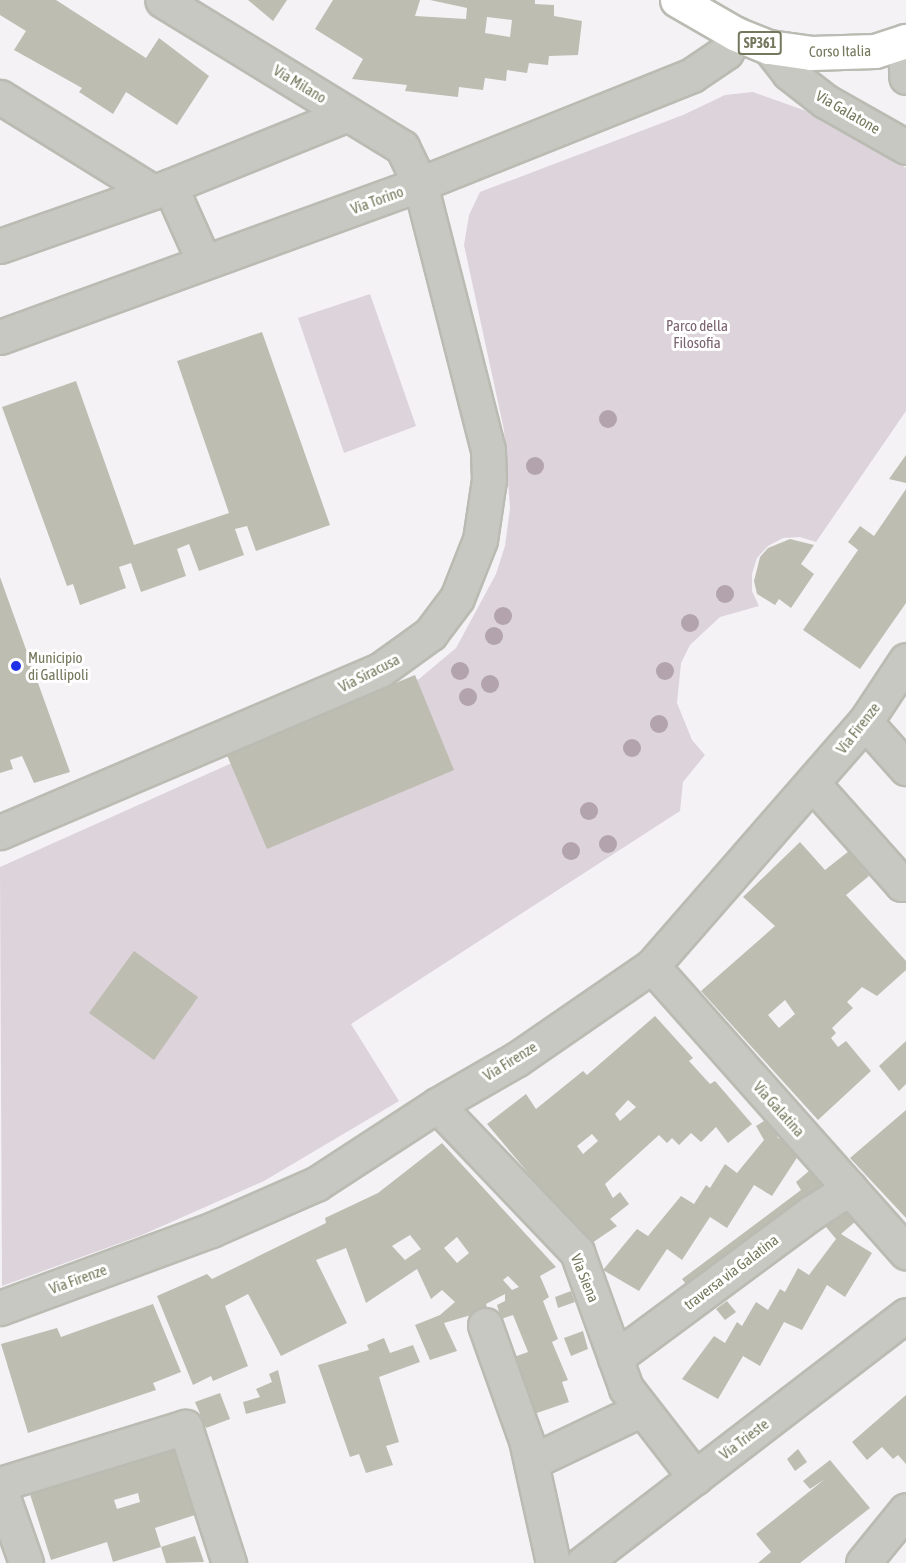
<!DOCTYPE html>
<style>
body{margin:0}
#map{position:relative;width:906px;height:1563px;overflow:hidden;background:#f5f2f6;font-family:"Asap Condensed",sans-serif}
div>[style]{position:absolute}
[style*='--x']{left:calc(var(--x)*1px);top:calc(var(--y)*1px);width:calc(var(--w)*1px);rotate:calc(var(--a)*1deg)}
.green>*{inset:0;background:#ddd3db}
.building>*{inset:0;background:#bdbdb1}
.roads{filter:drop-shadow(2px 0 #babbb2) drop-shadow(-2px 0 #babbb2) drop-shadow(0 2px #babbb2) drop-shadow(0 -2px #babbb2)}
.minor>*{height:33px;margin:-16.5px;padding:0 16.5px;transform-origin:16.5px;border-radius:16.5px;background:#c7c8c1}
.major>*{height:33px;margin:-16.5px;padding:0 16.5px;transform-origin:16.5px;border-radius:16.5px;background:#fff}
.trees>*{width:18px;height:18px;margin:-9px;border-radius:50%;background:#b2a3ac}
.dots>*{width:16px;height:16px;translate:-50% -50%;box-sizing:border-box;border:3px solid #fff;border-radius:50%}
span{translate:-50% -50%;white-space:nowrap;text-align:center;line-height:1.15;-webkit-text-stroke:6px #fff;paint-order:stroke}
.shield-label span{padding:2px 4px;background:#fff;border:2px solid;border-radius:4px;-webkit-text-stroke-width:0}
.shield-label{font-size:14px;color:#75785c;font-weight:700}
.street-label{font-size:15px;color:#75785c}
.park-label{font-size:15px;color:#7b6370}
.poi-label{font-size:15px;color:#75785c}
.left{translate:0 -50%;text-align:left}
</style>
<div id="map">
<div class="green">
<i style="clip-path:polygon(753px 92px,826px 118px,874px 145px,906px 168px,906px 411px,816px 542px,800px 537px,783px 538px,768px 546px,757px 558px,752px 574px,752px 591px,759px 606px,720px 617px,690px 645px,681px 663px,677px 703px,692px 740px,705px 755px,683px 782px,680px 811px,351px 1024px,399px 1101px,264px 1181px,142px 1235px,2px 1286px,0 867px,419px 679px,456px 648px,496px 574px,505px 546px,510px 508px,504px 430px,464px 245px,469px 215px,480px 192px,683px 115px,725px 95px)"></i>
<i style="clip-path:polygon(370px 294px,416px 426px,344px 453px,298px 318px)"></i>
</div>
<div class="building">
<i style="clip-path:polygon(0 0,56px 0,146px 58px,159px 38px,209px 76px,177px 125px,126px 92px,113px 114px,79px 92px,82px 88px,14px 50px,26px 31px,0 15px)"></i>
<i style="clip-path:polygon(248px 0,287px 0,273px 21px)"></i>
<i style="clip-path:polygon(evenodd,333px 0,420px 0,415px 16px,466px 19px,467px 8px,430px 0,535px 0,535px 4px,554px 5px,554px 16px,582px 21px,578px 55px,549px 56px,548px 65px,529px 63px,527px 73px,507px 70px,506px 81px,485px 78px,483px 90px,459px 87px,458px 97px,405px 91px,407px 85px,352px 79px,363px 59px,315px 29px,333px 0,487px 17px,512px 20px,510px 37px,485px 33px,487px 17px)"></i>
<i style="clip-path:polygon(262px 332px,330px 525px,256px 551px,247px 526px,235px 529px,244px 555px,199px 571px,189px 544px,177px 549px,186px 576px,141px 592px,131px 563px,119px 567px,126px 588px,80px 605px,73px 584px,67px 586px,2px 407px,76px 381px,134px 545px,229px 513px,177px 361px)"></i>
<i style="clip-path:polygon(906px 455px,906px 483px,889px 479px)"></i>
<i style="clip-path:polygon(906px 489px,906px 603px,860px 669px,803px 630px,858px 550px,848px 542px,860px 526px,874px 536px)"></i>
<i style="clip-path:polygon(790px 539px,814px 545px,801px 564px,814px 574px,791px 608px,779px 599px,775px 605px,757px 594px,754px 581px,760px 557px,768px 548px)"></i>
<i style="clip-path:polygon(0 577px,70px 772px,34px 783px,22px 756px,10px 760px,13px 769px,0 773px)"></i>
<i style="clip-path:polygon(415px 675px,454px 770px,267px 849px,226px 753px)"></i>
<i style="clip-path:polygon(evenodd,800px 842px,825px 870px,849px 851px,869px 876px,846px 895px,906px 961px,906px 970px,877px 996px,862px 987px,847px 1002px,853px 1008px,832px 1028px,836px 1033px,831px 1038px,838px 1047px,846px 1041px,871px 1071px,818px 1120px,701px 991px,775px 926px,743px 897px,800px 842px,785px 1000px,795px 1014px,779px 1028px,768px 1015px,785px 1000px)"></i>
<i style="clip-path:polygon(134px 951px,198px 997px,154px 1060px,89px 1013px)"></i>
<i style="clip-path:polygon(evenodd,655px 1016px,693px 1058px,689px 1061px,710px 1084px,715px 1081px,752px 1124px,728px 1143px,716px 1127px,701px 1142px,691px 1133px,679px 1145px,672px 1138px,667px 1143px,659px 1135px,605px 1184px,613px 1198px,620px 1192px,629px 1204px,610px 1219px,617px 1226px,589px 1245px,487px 1124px,526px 1094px,536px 1109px,583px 1071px,587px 1075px,655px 1016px,628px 1100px,636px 1107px,620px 1121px,615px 1114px,628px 1100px,655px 1016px,592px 1134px,598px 1141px,583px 1154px,577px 1146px,592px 1134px)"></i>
<i style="clip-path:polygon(906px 1041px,906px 1084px,899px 1091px,879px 1066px)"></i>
<i style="clip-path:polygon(906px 1110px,906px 1218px,850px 1158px)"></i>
<i style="clip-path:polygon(778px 1112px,789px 1127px,777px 1137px,800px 1153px,772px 1196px,754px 1185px,727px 1228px,710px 1217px,682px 1260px,667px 1249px,639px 1291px,603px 1270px,637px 1229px,648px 1236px,681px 1196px,694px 1204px,706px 1185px,710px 1188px,725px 1164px,737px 1173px,764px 1140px,756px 1126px)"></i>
<i style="clip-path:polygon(evenodd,442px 1143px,556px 1267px,540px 1276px,549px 1297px,543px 1301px,558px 1339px,552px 1342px,568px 1380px,562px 1382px,569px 1402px,528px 1416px,511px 1358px,528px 1352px,513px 1315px,501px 1319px,497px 1305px,505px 1301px,505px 1294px,486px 1304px,488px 1310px,444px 1323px,457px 1351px,430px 1360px,415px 1325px,440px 1315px,455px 1302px,442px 1290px,431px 1299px,417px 1269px,366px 1303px,346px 1248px,316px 1260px,347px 1323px,281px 1356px,248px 1294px,225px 1306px,248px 1366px,213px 1381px,211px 1376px,193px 1385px,157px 1296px,207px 1274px,212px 1279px,326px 1223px,325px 1218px,378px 1193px,442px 1143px,410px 1235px,421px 1249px,405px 1260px,392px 1246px,410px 1235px,442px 1143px,457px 1237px,469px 1253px,457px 1263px,444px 1248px,457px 1237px,442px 1143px,508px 1276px,519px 1287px,512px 1290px,503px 1280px,508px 1276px)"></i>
<i style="clip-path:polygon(816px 1165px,831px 1184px,693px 1293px,682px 1279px,801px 1190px,796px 1182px)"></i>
<i style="clip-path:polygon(846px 1209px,856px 1221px,841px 1234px,872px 1253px,845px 1297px,827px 1285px,802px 1330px,784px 1322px,760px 1366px,743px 1356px,718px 1399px,682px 1379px,714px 1336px,725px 1343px,737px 1322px,742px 1326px,756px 1302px,768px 1310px,780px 1289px,785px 1292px,798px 1268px,809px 1275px,836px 1239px,821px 1221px)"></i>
<i style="clip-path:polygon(571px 1291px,575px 1302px,558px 1308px,555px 1297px)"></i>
<i style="clip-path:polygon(727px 1301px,736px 1312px,725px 1320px,716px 1309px)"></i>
<i style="clip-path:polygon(153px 1304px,181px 1372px,153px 1383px,156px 1390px,28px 1433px,1px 1344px,57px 1328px,61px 1337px)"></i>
<i style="clip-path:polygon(583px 1331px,588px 1349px,571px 1356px,564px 1338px)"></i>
<i style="clip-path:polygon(384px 1338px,390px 1353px,413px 1345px,420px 1362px,379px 1377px,399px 1442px,386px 1446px,393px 1465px,366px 1473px,359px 1454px,350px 1457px,318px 1365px,369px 1350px,367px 1345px)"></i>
<i style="clip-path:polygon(278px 1370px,286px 1403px,246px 1414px,243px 1402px,260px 1397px,256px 1389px,272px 1382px,269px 1374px)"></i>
<i style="clip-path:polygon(220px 1393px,230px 1419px,206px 1428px,195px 1402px)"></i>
<i style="clip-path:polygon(906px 1395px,906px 1464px,898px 1455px,893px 1459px,882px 1447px,867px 1460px,852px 1442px)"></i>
<i style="clip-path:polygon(evenodd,175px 1445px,198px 1514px,155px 1528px,161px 1547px,113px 1562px,107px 1542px,51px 1560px,28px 1488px,175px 1445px,138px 1493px,140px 1502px,117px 1509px,114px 1500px,138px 1493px)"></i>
<i style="clip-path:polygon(798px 1449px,807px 1462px,795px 1471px,787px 1459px)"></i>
<i style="clip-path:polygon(830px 1460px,870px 1508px,800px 1563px,758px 1563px,771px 1552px,756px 1534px,825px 1479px,810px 1489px,803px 1481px)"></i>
<i style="clip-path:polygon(195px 1536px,204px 1562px,166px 1563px,161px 1547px)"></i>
</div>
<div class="roads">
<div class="minor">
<i style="--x:905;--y:41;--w:36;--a:88"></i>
<i style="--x:769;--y:47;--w:33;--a:52"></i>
<i style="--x:789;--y:73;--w:46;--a:37.9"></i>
<i style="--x:825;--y:101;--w:93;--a:29.6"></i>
<i style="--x:0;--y:97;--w:180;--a:31.8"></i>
<i style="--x:170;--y:186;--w:83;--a:65.9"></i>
<i style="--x:0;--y:246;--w:180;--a:-19.4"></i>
<i style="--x:170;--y:186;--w:192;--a:-22"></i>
<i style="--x:0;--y:337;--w:447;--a:-20"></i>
<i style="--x:420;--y:184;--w:293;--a:-21.8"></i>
<i style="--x:692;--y:75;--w:41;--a:-34.1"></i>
<i style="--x:726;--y:52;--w:21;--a:-61"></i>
<i style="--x:865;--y:722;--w:62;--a:48.3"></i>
<i style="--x:813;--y:784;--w:134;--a:48.3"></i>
<i style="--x:902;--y:884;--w:5;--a:-37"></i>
<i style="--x:0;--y:832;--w:413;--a:-23.1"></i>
<i style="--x:380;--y:670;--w:62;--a:-35.8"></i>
<i style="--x:430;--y:634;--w:45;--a:-53.1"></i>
<i style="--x:457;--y:598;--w:62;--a:-68.4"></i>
<i style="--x:480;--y:540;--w:61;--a:-81.5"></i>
<i style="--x:489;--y:480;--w:30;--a:-92"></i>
<i style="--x:488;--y:450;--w:275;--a:-104.3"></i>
<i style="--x:420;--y:184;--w:41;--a:-115.9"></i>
<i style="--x:402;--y:147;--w:281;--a:-148.5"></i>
<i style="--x:652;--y:966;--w:383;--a:48.4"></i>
<i style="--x:437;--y:1105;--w:203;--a:46.4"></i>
<i style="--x:577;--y:1252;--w:145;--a:70.2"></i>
<i style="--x:626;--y:1388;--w:113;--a:52.2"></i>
<i style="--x:0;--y:1308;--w:225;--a:-20.3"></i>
<i style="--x:211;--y:1230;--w:115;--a:-23.7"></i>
<i style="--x:316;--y:1184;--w:145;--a:-33.1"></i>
<i style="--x:437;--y:1105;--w:92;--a:-29.9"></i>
<i style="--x:517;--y:1059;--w:164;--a:-34.6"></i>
<i style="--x:652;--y:966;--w:324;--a:-48.9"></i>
<i style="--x:865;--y:722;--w:74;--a:-56.5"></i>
<i style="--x:485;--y:1325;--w:122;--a:70.4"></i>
<i style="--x:526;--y:1440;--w:126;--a:77.6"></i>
<i style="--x:615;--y:1358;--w:244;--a:-36.5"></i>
<i style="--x:811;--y:1213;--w:46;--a:-32.7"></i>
<i style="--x:531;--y:1462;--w:123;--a:-25.5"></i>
<i style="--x:0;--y:1484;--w:194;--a:-17.1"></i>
<i style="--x:185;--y:1427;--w:143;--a:72.1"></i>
<i style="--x:0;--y:1489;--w:78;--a:70.6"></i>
<i style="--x:583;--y:1563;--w:407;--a:-37.5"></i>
<i style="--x:863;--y:1563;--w:68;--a:-50.9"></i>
</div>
<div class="major">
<i style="--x:677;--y:0;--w:68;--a:30"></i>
<i style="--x:736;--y:34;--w:35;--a:22"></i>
<i style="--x:769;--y:47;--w:42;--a:8.1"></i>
<i style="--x:811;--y:53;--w:64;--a:-1.8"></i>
<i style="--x:875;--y:51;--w:33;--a:-18"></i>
</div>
</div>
<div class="trees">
<i style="left:608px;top:419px"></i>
<i style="left:535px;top:466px"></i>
<i style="left:725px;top:594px"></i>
<i style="left:503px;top:616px"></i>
<i style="left:690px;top:623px"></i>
<i style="left:494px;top:636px"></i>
<i style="left:460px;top:671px"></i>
<i style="left:665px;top:671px"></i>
<i style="left:490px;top:684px"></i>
<i style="left:468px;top:697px"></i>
<i style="left:659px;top:724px"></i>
<i style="left:632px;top:748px"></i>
<i style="left:589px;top:811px"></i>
<i style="left:608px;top:844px"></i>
<i style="left:571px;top:851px"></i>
</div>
<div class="dots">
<i style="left:16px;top:666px;background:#2133e7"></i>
</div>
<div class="shield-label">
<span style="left:760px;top:43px">SP361</span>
</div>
<div class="street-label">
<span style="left:840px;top:51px;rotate:-1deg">Corso Italia</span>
<span style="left:300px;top:84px;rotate:31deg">Via Milano</span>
<span style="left:848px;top:112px;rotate:30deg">Via Galatone</span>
<span style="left:377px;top:200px;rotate:-20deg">Via Torino</span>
<span style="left:369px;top:673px;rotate:-27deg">Via Siracusa</span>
<span style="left:858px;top:728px;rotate:-52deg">Via Firenze</span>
<span style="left:510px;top:1061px;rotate:-32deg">Via Firenze</span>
<span style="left:779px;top:1109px;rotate:48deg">Via Galatina</span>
<span style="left:731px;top:1272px;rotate:-37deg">traversa via Galatina</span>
<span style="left:585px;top:1278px;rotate:68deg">Via Siena</span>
<span style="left:78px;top:1279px;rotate:-20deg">Via Firenze</span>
<span style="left:744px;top:1439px;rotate:-37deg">Via Trieste</span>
</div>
<div class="park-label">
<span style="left:697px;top:334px">Parco della<br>Filosofia</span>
</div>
<div class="poi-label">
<span class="left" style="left:28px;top:666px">Municipio<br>di Gallipoli</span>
</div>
</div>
